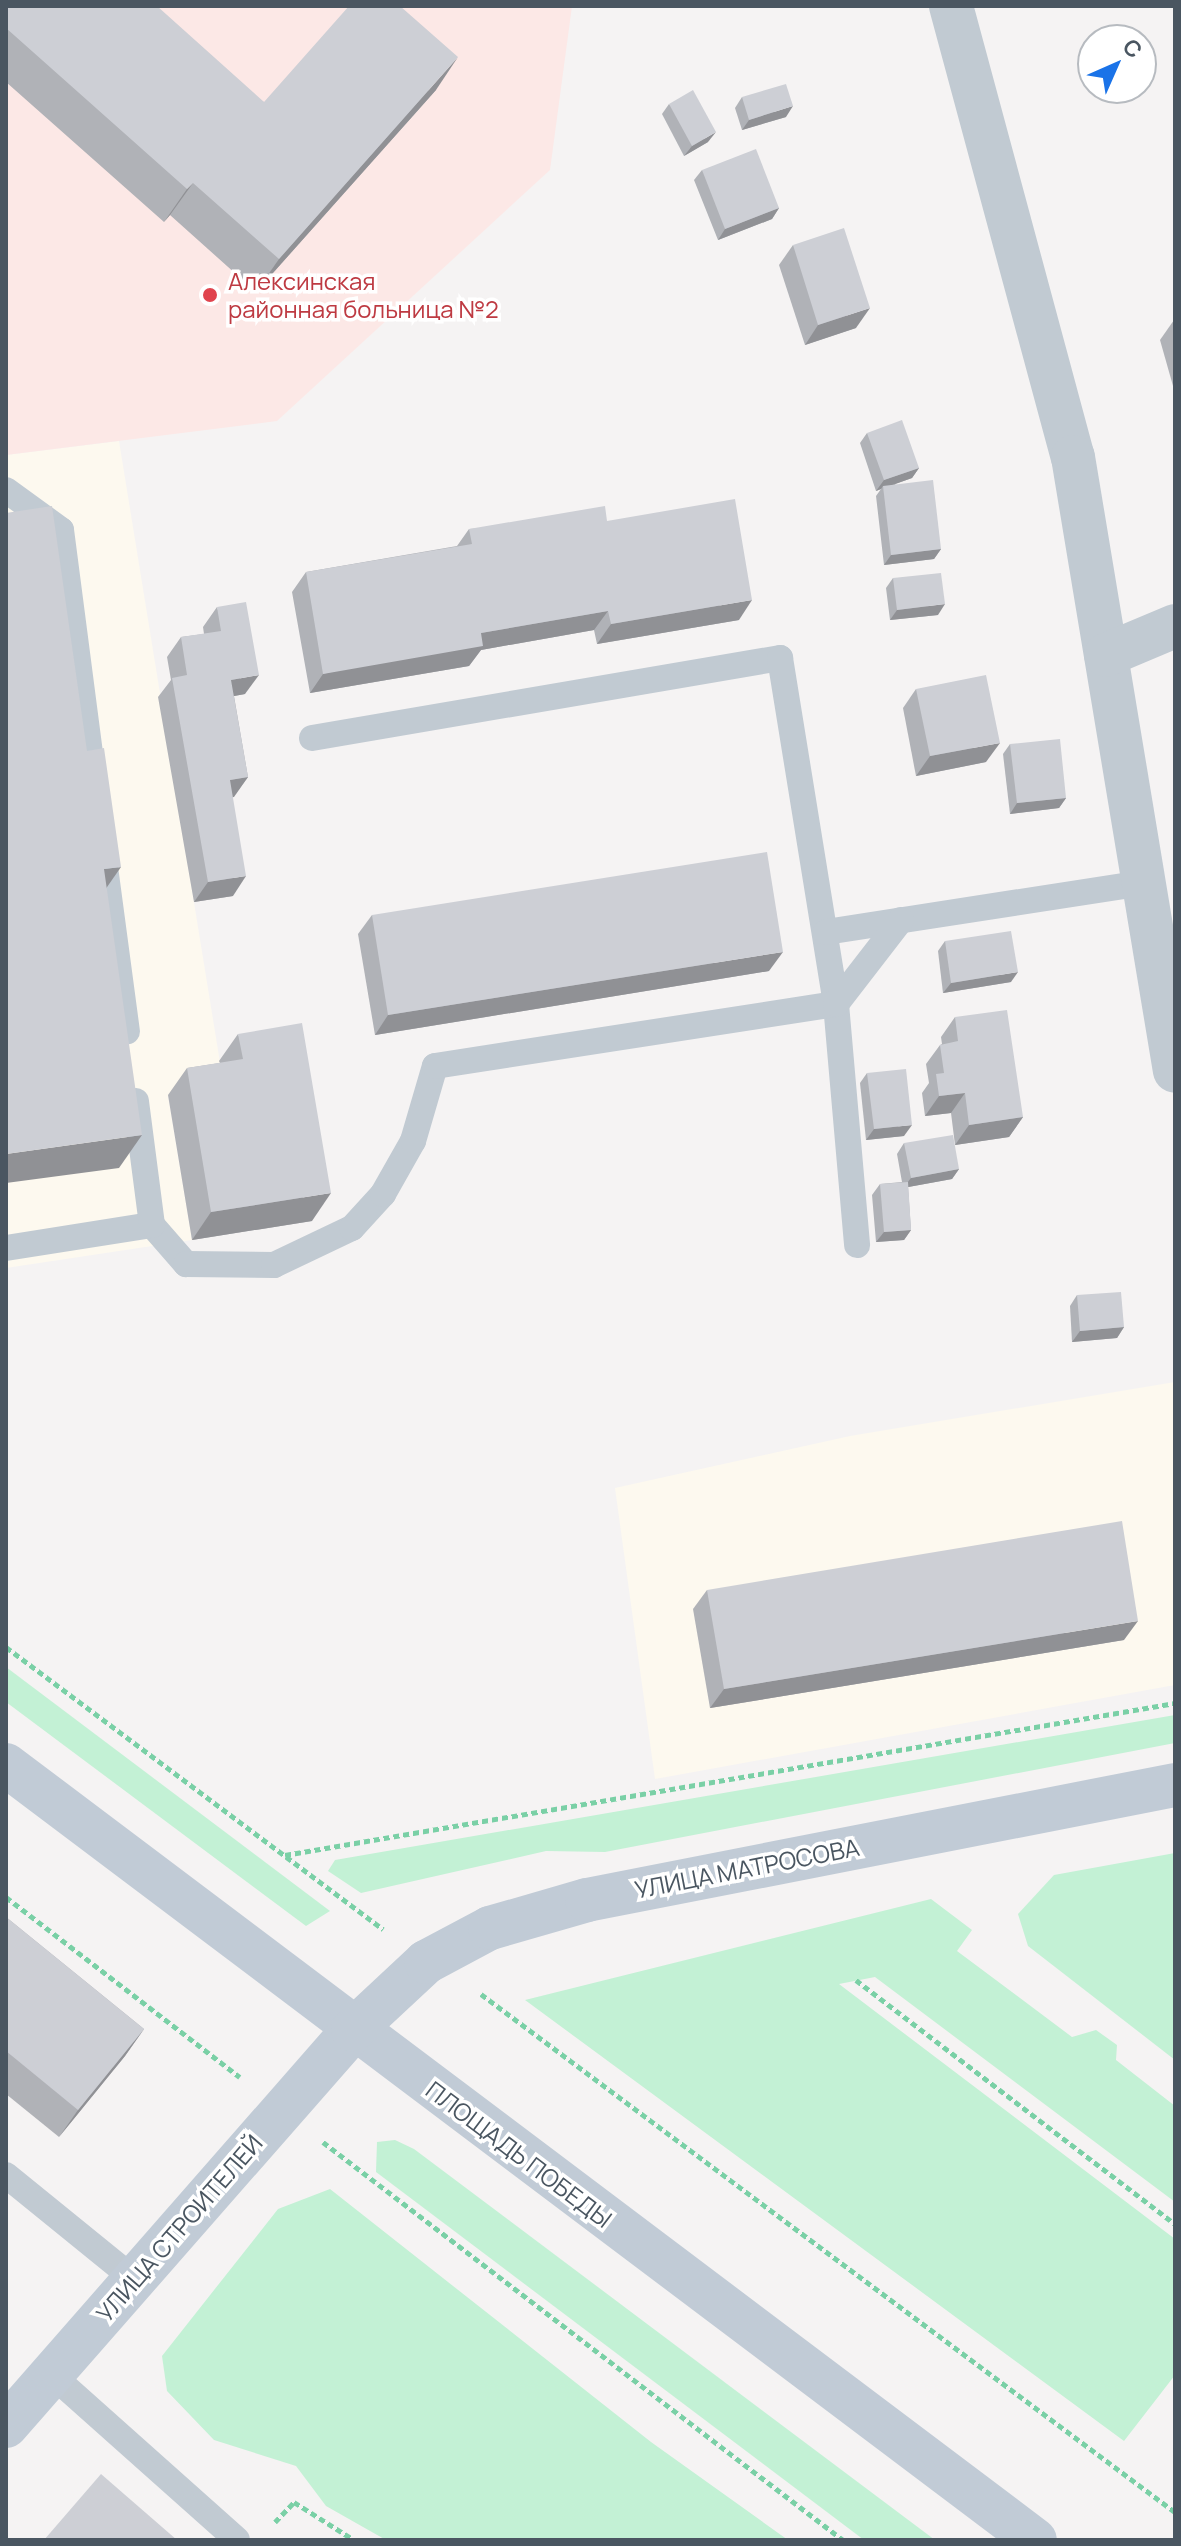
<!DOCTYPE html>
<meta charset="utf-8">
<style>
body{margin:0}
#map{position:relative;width:1181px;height:2546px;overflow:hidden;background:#f5f3f3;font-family:Manrope,sans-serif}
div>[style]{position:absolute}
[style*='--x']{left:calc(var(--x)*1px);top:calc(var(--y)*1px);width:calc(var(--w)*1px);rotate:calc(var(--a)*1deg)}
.commercial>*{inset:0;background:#fdf9ef}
.medical>*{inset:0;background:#fce8e6}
.green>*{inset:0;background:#c3f1d5}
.path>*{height:5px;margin-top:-2.5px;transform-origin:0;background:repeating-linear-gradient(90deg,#7ad0a6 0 6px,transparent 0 10px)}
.lane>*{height:26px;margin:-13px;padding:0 13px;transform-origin:13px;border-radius:13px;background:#c1cad2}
.street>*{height:44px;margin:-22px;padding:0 22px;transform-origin:22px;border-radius:22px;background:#c1cad2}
.secondary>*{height:44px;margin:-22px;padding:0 22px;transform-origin:22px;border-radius:22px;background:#c1cbd6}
.wall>*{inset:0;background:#b0b2b7}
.shaded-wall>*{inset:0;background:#909195}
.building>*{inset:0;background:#cdcfd5}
.dots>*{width:22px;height:22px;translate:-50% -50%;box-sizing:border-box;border:4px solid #fff;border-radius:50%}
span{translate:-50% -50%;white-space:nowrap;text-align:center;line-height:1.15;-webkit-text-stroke:7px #fff;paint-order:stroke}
.health-label{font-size:24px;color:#be3a42}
.left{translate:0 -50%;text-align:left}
.street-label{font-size:24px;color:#4a5661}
.frame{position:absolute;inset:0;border:8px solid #4a5661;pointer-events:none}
.north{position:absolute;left:1077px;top:24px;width:80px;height:80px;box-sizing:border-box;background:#fff;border:2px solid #b7bbc0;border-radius:50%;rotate:45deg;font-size:22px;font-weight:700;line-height:32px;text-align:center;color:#4a5661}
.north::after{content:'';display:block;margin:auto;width:28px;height:36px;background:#1a73e8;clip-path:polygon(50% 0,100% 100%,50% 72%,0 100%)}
</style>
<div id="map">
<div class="commercial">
<i style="clip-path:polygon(119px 441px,224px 1087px,168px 1096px,192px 1240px,6px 1268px,6px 455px)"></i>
<i style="clip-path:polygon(1175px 1382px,1175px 1685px,655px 1779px,615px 1488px,850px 1436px)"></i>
</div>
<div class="medical">
<i style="clip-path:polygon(6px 6px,572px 6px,550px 170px,277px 421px,6px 455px)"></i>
</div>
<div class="green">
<i style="clip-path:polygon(6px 1667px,330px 1911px,306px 1926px,6px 1702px)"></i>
<i style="clip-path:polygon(1175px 1715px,1175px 1743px,605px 1852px,546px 1851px,361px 1893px,328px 1871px,335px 1860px)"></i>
<i style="clip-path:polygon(1175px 1853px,1175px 2060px,1028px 1946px,1018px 1914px,1054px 1875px)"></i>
<i style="clip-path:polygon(931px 1899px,972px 1930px,957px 1951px,1072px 2037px,1096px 2030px,1117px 2045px,1116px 2060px,1175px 2106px,1175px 2202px,875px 1977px,839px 1984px,1175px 2239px,1175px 2375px,1124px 2441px,525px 2000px)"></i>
<i style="clip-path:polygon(395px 2140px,414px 2149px,935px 2540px,864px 2540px,376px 2172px,377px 2142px)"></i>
<i style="clip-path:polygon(330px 2189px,651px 2442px,788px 2540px,386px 2540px,326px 2506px,296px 2466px,214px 2440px,167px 2391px,162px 2356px,278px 2209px)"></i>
</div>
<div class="path">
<i style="--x:6;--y:1647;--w:471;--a:36.8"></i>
<i style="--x:285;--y:1855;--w:903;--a:-9.69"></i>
<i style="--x:6;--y:1897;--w:295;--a:37.6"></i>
<i style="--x:856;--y:1980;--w:402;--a:37.4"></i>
<i style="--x:481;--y:1994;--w:866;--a:36.74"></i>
<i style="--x:323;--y:2142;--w:655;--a:37.43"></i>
<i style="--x:275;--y:2522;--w:28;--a:-46"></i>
<i style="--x:294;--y:2502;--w:71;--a:32.3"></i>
</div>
<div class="lane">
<i style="--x:6;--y:490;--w:68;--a:36"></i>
<i style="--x:61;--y:530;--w:257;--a:82.6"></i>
<i style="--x:312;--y:738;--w:475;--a:-9.7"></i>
<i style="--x:780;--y:658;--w:351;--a:80.8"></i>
<i style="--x:836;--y:1004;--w:242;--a:85"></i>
<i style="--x:103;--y:852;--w:181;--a:82.4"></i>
<i style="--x:826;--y:932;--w:320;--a:-8.8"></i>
<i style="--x:152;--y:1225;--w:52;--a:48.9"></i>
<i style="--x:186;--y:1264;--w:88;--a:0.7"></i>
<i style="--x:274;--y:1265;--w:86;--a:-25.4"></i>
<i style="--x:352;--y:1228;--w:46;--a:-47.6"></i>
<i style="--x:383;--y:1194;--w:61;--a:-60.5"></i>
<i style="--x:413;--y:1141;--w:78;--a:-73.7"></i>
<i style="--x:435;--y:1066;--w:406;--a:-8.8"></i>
<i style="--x:836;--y:1004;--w:106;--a:-52.3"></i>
<i style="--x:6;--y:1248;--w:148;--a:-9"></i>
<i style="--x:152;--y:1225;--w:125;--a:-97.4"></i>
<i style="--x:6;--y:2175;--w:165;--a:39.1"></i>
<i style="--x:51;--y:2374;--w:249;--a:41.7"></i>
</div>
<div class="street">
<i style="--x:951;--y:6;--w:467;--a:74.9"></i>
<i style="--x:1073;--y:457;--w:622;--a:80.57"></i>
<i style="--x:1106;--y:655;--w:75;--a:-22.8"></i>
</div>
<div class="secondary">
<i style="--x:6;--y:1765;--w:1288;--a:36.99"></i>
<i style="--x:6;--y:2426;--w:527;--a:-48.77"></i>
<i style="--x:353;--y:2030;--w:100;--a:-43"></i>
<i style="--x:426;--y:1962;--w:72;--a:-28"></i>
<i style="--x:490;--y:1928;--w:101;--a:-16.1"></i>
<i style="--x:587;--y:1900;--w:599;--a:-11.07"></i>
</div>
<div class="wall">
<i style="clip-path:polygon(6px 6px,264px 102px,436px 90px,256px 292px,170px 215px,164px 222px,6px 82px)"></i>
<i style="clip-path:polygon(742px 97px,786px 117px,742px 130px,735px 108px)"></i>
<i style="clip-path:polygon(669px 104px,708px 142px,684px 156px,662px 114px)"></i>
<i style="clip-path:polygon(702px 170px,779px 208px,772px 219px,718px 240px,694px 180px)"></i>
<i style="clip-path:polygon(793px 245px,856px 328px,805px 345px,779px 265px)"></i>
<i style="clip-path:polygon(1174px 320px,1175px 320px,1175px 393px,1160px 340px)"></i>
<i style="clip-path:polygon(867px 433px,919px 468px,912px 478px,895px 484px,941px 549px,934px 559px,884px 565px,876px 496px,881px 489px,876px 491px,860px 443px)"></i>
<i style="clip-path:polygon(607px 521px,739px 620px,597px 644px,594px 630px,481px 650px,469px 666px,310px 693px,292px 592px,306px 572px,457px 546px,469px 529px)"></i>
<i style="clip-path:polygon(893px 578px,938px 615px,890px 620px,886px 588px)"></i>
<i style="clip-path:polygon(217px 607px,245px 694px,234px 696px,248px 777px,233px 797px,233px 896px,194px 902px,158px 697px,171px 680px,167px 657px,181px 637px,204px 634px,203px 627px)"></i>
<i style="clip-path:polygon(916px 689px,986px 762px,916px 776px,903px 708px)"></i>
<i style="clip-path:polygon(1010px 744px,1066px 798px,1059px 808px,1010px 814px,1003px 754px)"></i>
<i style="clip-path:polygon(372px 915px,769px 971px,375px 1035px,358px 934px)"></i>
<i style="clip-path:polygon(945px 941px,1011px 982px,943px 993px,938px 951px)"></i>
<i style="clip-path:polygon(955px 1017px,1023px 1117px,1009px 1137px,955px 1145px,951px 1113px,925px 1116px,922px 1093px,929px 1083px,926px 1064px,940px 1045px,942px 1044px,941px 1037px)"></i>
<i style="clip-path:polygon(238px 1034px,312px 1221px,192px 1240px,168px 1095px,187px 1068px,220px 1063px,219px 1061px)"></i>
<i style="clip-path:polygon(867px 1073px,904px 1136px,866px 1140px,860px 1083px)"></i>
<i style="clip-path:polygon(904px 1143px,959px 1169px,952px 1179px,908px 1187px,911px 1230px,904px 1240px,876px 1242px,872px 1195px,880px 1184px,902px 1182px,897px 1154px)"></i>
<i style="clip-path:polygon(1077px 1295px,1124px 1327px,1117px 1338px,1072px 1342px,1070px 1306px)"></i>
<i style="clip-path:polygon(707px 1590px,1124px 1640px,710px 1708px,693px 1609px)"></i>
<i style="clip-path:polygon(6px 1917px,144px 2029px,125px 2056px,59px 2137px,6px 2094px)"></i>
</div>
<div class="shaded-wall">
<i style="clip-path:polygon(458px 57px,436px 90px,256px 292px,279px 259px)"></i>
<i style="clip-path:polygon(793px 106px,786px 117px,742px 130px,749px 120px)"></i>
<i style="clip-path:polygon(716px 132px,708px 142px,684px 156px,692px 146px)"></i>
<i style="clip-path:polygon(193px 183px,170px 215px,164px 222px,187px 189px)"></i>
<i style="clip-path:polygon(779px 208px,772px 219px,718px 240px,725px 229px)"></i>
<i style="clip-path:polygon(870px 308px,856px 328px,805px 345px,818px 325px)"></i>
<i style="clip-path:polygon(919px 468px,912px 478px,884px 488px,883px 486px,881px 489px,876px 491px,884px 480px)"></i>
<i style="clip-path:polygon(941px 549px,934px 559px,884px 565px,891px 555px)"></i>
<i style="clip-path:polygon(752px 600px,739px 620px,597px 644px,611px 624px)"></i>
<i style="clip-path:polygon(945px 604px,938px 615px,890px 620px,897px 610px)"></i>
<i style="clip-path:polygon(608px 611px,594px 630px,481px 650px,469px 666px,310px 693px,323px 674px,481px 633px)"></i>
<i style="clip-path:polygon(259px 675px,245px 694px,218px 699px,231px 680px)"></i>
<i style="clip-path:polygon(1000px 743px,986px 762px,916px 776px,930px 756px)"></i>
<i style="clip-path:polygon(248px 777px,234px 797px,216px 800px,230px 780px)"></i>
<i style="clip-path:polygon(1066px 798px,1059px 808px,1010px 814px,1017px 803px)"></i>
<i style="clip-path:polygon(121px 867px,98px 900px,104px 869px)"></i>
<i style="clip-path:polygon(246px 876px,233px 896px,194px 902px,208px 882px)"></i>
<i style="clip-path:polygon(783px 952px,769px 971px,375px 1035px,388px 1015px)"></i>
<i style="clip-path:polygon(1018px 972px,1011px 982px,943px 993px,951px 983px)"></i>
<i style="clip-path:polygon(965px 1093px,951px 1113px,925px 1116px,939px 1096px)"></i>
<i style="clip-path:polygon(1023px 1117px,1009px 1137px,955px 1145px,969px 1125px)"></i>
<i style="clip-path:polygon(912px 1125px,904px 1136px,866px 1140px,874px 1129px)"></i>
<i style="clip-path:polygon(142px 1135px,119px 1168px,6px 1183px,6px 1154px)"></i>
<i style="clip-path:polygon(959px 1169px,952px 1179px,903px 1188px,911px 1178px)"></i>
<i style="clip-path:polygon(331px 1193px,312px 1221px,192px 1240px,211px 1212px)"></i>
<i style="clip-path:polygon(911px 1230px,904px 1240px,876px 1242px,884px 1232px)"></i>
<i style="clip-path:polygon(1124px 1327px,1117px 1338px,1072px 1342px,1080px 1331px)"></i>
<i style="clip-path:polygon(1138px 1621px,1124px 1640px,710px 1708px,724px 1689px)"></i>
<i style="clip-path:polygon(144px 2029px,125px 2056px,59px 2137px,78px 2110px)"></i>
</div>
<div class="building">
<i style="clip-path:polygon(6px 6px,157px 6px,264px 102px,349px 6px,400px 6px,458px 57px,279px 259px,193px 183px,187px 189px,6px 28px)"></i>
<i style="clip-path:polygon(786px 84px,793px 106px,749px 120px,742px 97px)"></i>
<i style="clip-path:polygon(693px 90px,716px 132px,692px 146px,669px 104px)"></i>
<i style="clip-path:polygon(756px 149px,779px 208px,725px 229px,702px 170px)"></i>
<i style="clip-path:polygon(844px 228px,870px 308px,818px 325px,793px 245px)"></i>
<i style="clip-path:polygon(902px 420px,919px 468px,884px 480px,867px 433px)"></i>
<i style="clip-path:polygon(933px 480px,941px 549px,891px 555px,883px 486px)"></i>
<i style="clip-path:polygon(735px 499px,752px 600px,611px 624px,608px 611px,481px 633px,483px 646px,323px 674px,306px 572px,472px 544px,469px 529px,605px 506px,607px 521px)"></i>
<i style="clip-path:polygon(52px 506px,87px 751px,104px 748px,121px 867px,104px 869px,142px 1135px,6px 1154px,6px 513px)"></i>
<i style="clip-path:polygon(941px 573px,945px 604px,897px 610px,893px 578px)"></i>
<i style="clip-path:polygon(246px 602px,259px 675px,231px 680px,248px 777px,230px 780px,246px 876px,208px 882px,172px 678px,187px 675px,181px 637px,221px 631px,217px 607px)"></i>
<i style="clip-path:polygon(986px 675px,1000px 743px,930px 756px,916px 689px)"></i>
<i style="clip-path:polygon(1060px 739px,1066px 798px,1017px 803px,1010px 744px)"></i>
<i style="clip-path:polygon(767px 852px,783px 952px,388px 1015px,372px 915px)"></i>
<i style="clip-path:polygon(1011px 931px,1018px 972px,951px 983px,945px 941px)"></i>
<i style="clip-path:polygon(1007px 1010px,1023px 1117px,969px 1125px,965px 1093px,939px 1096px,936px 1074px,944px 1073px,940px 1045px,958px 1041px,955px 1017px)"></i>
<i style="clip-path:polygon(302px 1023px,331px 1193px,211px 1212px,187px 1068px,243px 1059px,238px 1034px)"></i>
<i style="clip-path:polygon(906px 1069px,912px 1125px,874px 1129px,867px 1073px)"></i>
<i style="clip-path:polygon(953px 1135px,959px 1169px,911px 1178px,904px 1143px)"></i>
<i style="clip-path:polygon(908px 1182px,911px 1230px,884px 1232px,880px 1184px)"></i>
<i style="clip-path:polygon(1121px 1292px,1124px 1327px,1080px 1331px,1077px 1295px)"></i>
<i style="clip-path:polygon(1122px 1521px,1138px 1621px,724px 1689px,707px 1590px)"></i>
<i style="clip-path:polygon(6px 1917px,144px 2029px,78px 2110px,6px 2051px)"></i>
<i style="clip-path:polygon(101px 2474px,177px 2540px,44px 2540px)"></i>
</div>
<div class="dots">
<i style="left:210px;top:295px;background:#e0444e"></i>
</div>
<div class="health-label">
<span class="left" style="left:228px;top:295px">Алексинская<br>районная больница №2</span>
</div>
<div class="street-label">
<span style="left:747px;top:1868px;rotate:-11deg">УЛИЦА МАТРОСОВА</span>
<span style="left:519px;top:2154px;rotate:37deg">ПЛОЩАДЬ ПОБЕДЫ</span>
<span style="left:179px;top:2228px;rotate:-49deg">УЛИЦА СТРОИТЕЛЕЙ</span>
</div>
<div class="frame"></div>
<div class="north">С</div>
</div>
